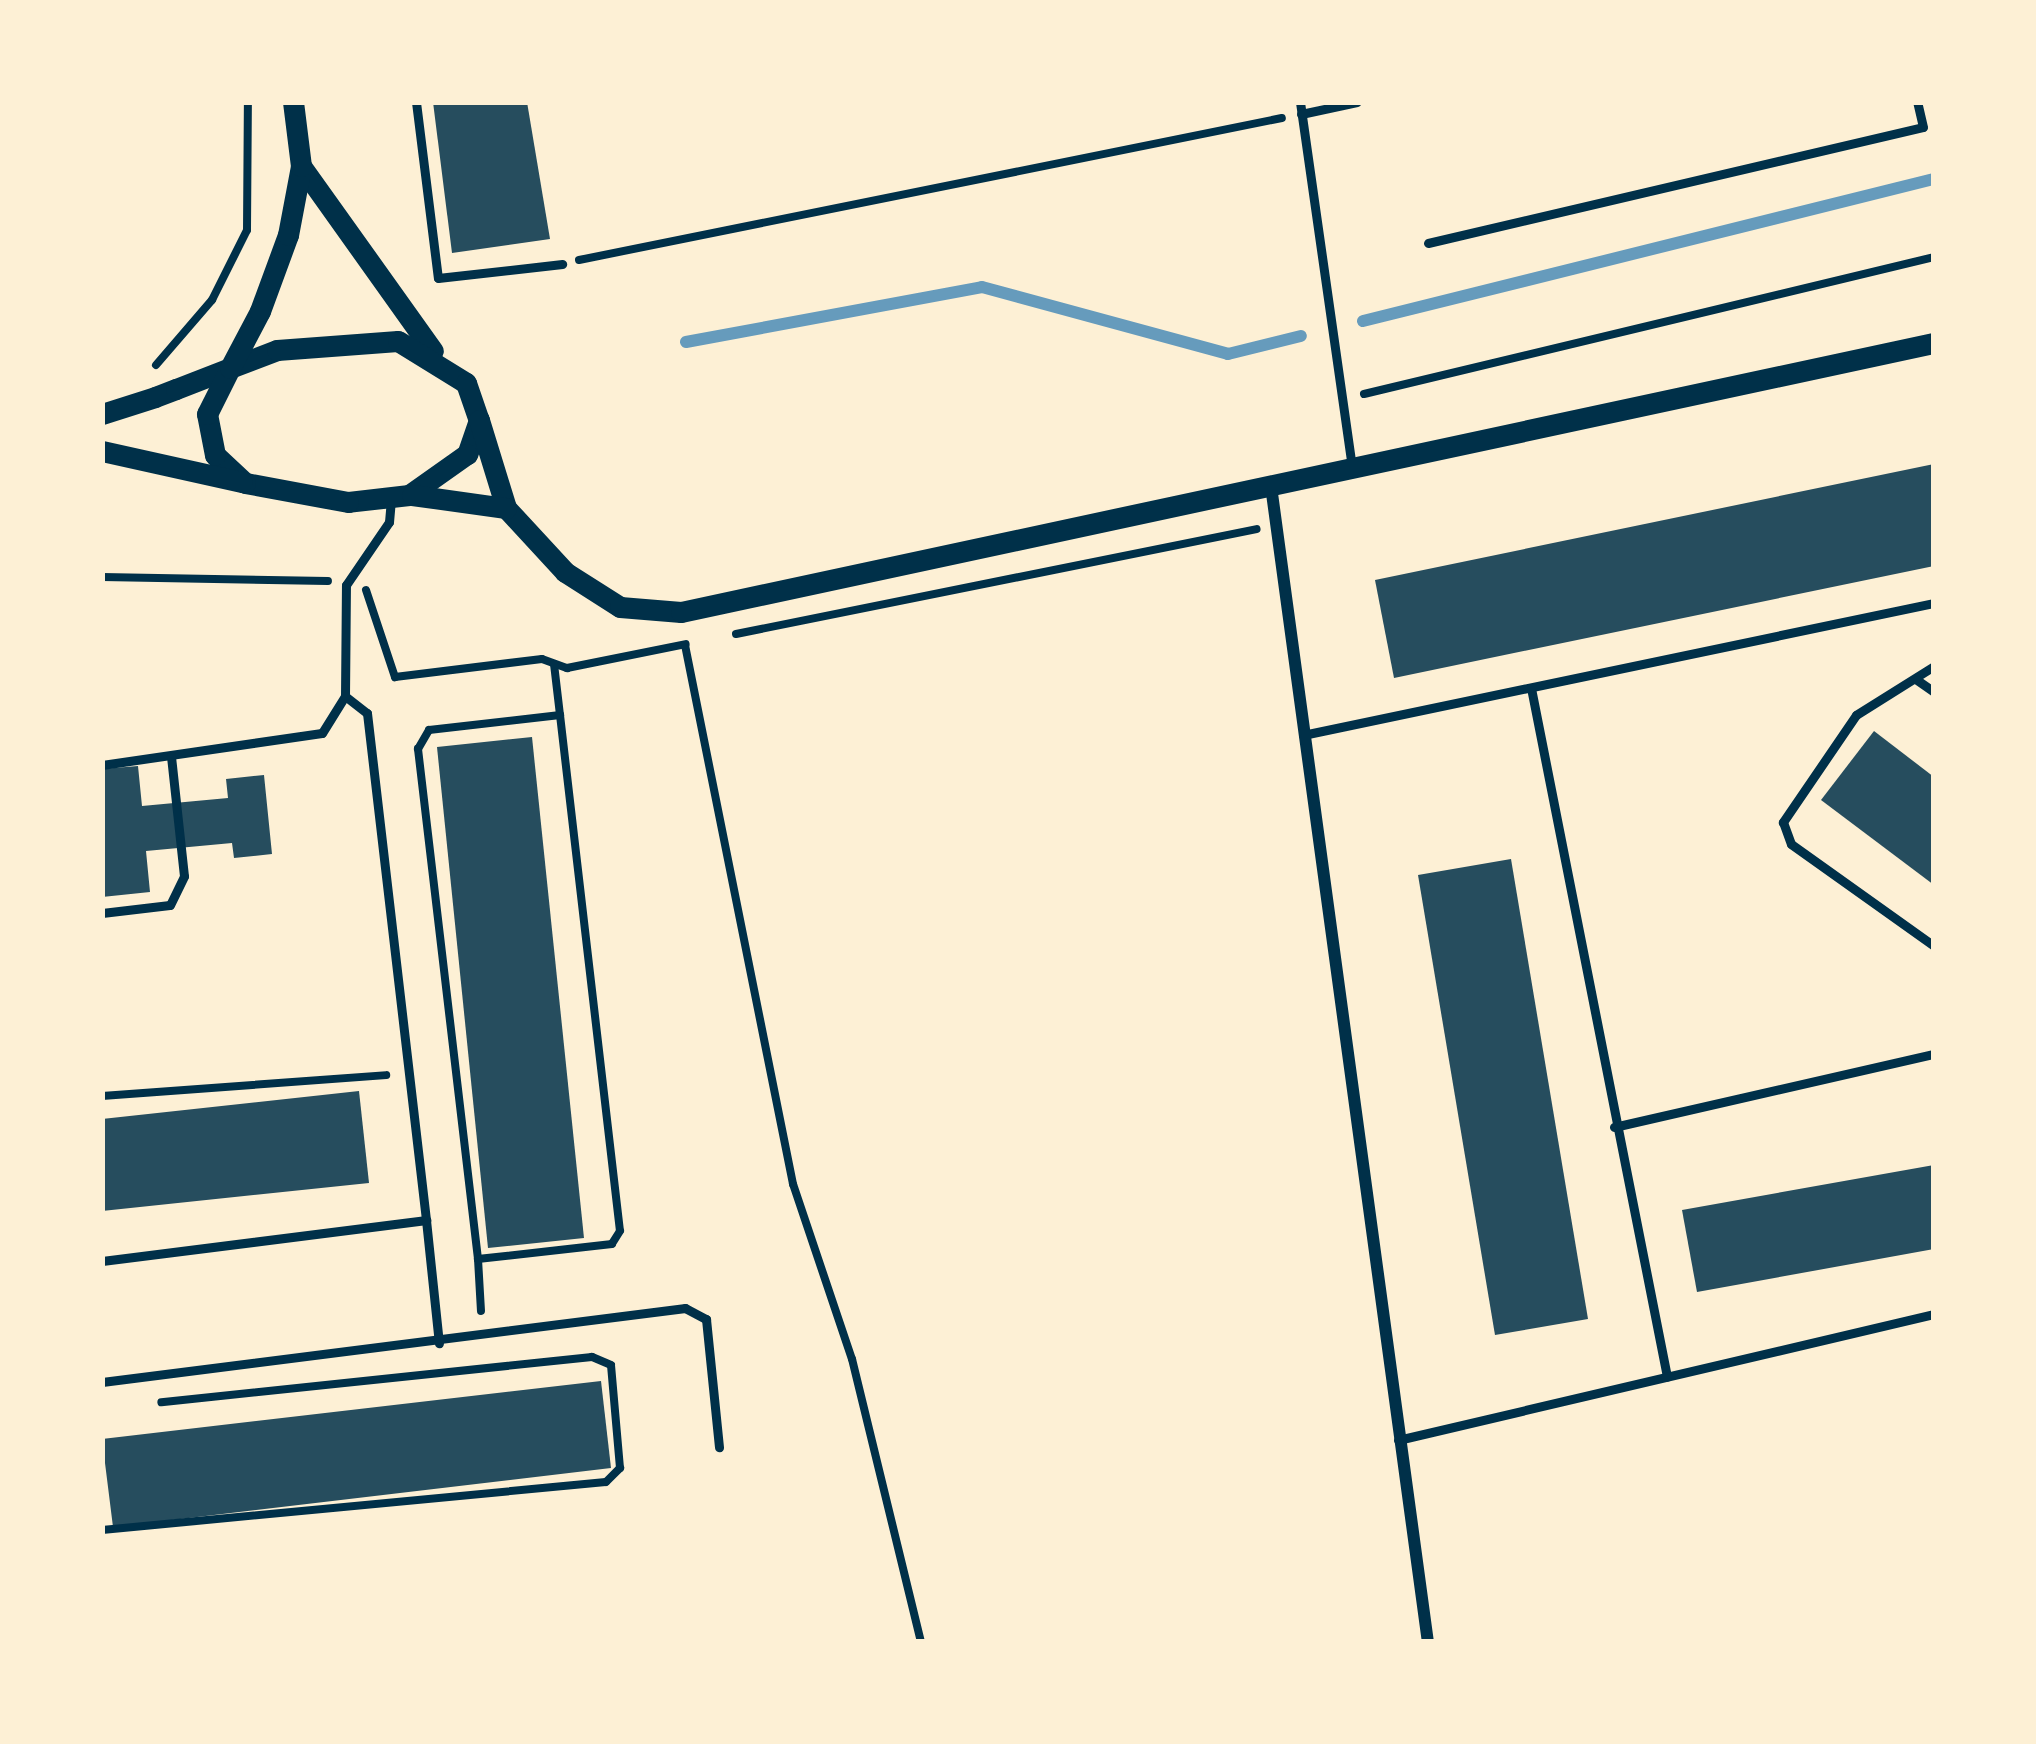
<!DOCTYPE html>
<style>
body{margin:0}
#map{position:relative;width:2036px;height:1744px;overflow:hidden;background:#fdf0d5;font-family:"DejaVu Sans",sans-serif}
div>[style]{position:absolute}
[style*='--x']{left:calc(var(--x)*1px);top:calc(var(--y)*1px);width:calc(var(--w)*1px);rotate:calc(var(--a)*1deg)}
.stream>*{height:12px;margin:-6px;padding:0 6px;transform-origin:6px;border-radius:6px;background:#669bbc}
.building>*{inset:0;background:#264d5e}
.path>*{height:8px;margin:-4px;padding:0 4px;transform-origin:4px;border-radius:4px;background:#003049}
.service>*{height:9px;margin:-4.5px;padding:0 4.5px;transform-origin:4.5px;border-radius:4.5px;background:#003049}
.minor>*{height:12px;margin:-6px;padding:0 6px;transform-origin:6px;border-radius:6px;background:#003049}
.tertiary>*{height:21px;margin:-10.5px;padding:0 10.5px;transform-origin:10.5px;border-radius:10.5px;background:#003049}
span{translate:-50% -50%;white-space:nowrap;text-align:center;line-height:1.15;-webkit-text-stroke:9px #fdf0d5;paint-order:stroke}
.frame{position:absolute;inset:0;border:105px solid #fdf0d5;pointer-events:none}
</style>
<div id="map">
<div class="stream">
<i style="--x:1363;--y:321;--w:588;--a:-13.97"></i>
<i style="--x:686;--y:342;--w:301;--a:-10.5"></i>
<i style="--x:982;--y:287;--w:255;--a:15.2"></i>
<i style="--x:1228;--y:354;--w:75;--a:-13.9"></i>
</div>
<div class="building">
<i style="clip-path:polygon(433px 102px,527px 102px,550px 239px,452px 253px)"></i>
<i style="clip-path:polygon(1934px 464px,1934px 566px,1394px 678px,1375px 580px)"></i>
<i style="clip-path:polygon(1874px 731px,1934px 777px,1934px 885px,1821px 800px)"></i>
<i style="clip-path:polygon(532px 737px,584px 1238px,488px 1248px,437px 747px)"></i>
<i style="clip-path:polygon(138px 766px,142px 806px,228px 798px,226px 779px,264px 775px,272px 854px,234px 858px,232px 843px,146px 851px,150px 892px,102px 897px,102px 769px)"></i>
<i style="clip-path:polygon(1511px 859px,1588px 1319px,1495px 1335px,1418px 875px)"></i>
<i style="clip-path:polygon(359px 1091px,369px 1183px,102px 1211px,102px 1119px)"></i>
<i style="clip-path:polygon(1934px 1165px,1934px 1249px,1697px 1292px,1682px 1210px)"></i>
<i style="clip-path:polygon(601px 1381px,611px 1468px,113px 1527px,102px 1439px)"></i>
</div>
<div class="path">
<i style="--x:579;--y:260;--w:717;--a:-11.42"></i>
<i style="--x:156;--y:365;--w:86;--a:-49.3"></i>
<i style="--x:212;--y:300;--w:78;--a:-63.4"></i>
<i style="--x:247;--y:230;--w:128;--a:-89.6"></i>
<i style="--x:1364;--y:394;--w:586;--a:-13.51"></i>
<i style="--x:102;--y:577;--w:226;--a:1"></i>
<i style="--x:366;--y:590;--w:92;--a:71.6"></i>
<i style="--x:395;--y:677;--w:148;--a:-7"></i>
<i style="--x:542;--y:659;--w:27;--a:20"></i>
<i style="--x:567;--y:668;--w:121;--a:-11.4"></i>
<i style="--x:736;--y:634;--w:531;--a:-11.39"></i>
<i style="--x:685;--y:645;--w:550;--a:78.67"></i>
<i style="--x:793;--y:1184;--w:185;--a:71.4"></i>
<i style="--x:852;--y:1359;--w:291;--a:76.3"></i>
<i style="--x:554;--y:664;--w:51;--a:83.3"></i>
<i style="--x:560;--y:715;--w:519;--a:83.37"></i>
<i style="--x:620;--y:1231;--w:15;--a:122"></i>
<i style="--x:612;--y:1244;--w:135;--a:173.6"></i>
<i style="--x:478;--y:1259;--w:514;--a:-96.71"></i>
<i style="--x:418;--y:749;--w:22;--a:-60"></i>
<i style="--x:429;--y:730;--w:132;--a:-6.5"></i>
<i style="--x:102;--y:1096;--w:285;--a:-4.2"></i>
<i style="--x:478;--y:1259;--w:52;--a:86.7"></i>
<i style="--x:102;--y:1530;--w:506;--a:-5.44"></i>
<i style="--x:606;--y:1482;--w:20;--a:-45"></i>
<i style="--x:620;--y:1468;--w:103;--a:-95"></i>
<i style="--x:611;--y:1365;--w:21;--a:-157"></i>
<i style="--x:592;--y:1357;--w:433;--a:174"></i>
</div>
<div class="service">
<i style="--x:416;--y:102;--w:177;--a:82.9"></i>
<i style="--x:438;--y:278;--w:125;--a:-6.4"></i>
<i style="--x:1300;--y:102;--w:371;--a:81.9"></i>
<i style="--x:1301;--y:114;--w:57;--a:-12.1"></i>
<i style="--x:1428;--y:243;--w:508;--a:-13.19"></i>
<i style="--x:1923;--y:127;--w:26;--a:-103"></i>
<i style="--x:1934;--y:666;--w:92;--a:147.9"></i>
<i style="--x:1856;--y:715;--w:130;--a:124.3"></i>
<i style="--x:1783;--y:822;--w:23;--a:70"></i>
<i style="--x:1791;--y:844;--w:176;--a:35.5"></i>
<i style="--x:1917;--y:680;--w:21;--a:35"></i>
<i style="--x:1531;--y:688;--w:702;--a:78.83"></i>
<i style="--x:345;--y:696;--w:28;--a:38"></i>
<i style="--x:367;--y:713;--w:510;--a:83.36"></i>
<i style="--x:1303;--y:735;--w:645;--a:-11.82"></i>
<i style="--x:102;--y:765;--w:222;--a:-8.3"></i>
<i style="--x:322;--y:733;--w:44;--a:-58.1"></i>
<i style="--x:345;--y:696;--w:111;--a:-89.5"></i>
<i style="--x:346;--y:585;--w:76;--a:-55.7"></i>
<i style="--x:389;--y:522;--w:25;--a:-85"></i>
<i style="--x:102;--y:913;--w:68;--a:-6.7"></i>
<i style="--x:170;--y:905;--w:32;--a:-64"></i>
<i style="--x:184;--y:876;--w:121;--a:-96.2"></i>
<i style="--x:1614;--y:1127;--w:328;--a:-12.9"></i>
<i style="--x:102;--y:1261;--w:327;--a:-7.2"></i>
<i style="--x:426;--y:1220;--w:124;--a:84"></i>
<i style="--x:102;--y:1382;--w:588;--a:-7.23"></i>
<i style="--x:685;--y:1308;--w:24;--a:28"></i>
<i style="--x:706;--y:1319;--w:129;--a:84.2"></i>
<i style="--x:1398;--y:1440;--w:551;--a:-13.23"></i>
</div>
<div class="minor">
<i style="--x:1271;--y:486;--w:1167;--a:82.27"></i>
</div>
<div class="tertiary">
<i style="--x:301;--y:166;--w:227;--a:54.5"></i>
<i style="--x:102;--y:414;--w:56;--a:-17.8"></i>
<i style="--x:155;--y:397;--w:22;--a:-21"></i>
<i style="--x:176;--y:389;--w:58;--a:-21.3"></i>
<i style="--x:230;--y:368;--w:50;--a:-21"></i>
<i style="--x:277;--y:350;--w:121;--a:-4.3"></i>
<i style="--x:398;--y:341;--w:80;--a:31.7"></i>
<i style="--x:466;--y:383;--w:39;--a:71"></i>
<i style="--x:479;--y:420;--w:36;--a:109"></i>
<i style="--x:467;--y:454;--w:71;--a:144.7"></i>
<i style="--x:409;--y:495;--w:61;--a:173.5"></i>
<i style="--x:348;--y:502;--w:105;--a:-169.5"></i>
<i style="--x:245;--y:483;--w:41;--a:-137"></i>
<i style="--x:215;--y:455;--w:42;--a:-101"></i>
<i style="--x:207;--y:414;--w:51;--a:-63.4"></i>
<i style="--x:230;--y:368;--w:64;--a:-62.2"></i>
<i style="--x:260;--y:311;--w:81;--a:-69.8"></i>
<i style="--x:288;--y:235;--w:70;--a:-79.3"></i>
<i style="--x:301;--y:166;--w:64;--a:-97.1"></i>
<i style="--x:479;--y:420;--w:92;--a:72.9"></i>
<i style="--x:506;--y:508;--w:87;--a:47.3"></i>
<i style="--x:565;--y:572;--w:65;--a:32.5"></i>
<i style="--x:620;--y:607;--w:61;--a:4.7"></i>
<i style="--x:681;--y:612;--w:1282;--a:-12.12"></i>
<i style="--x:102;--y:451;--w:143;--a:12.5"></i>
<i style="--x:412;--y:495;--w:95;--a:7.9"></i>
</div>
<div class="frame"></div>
</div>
